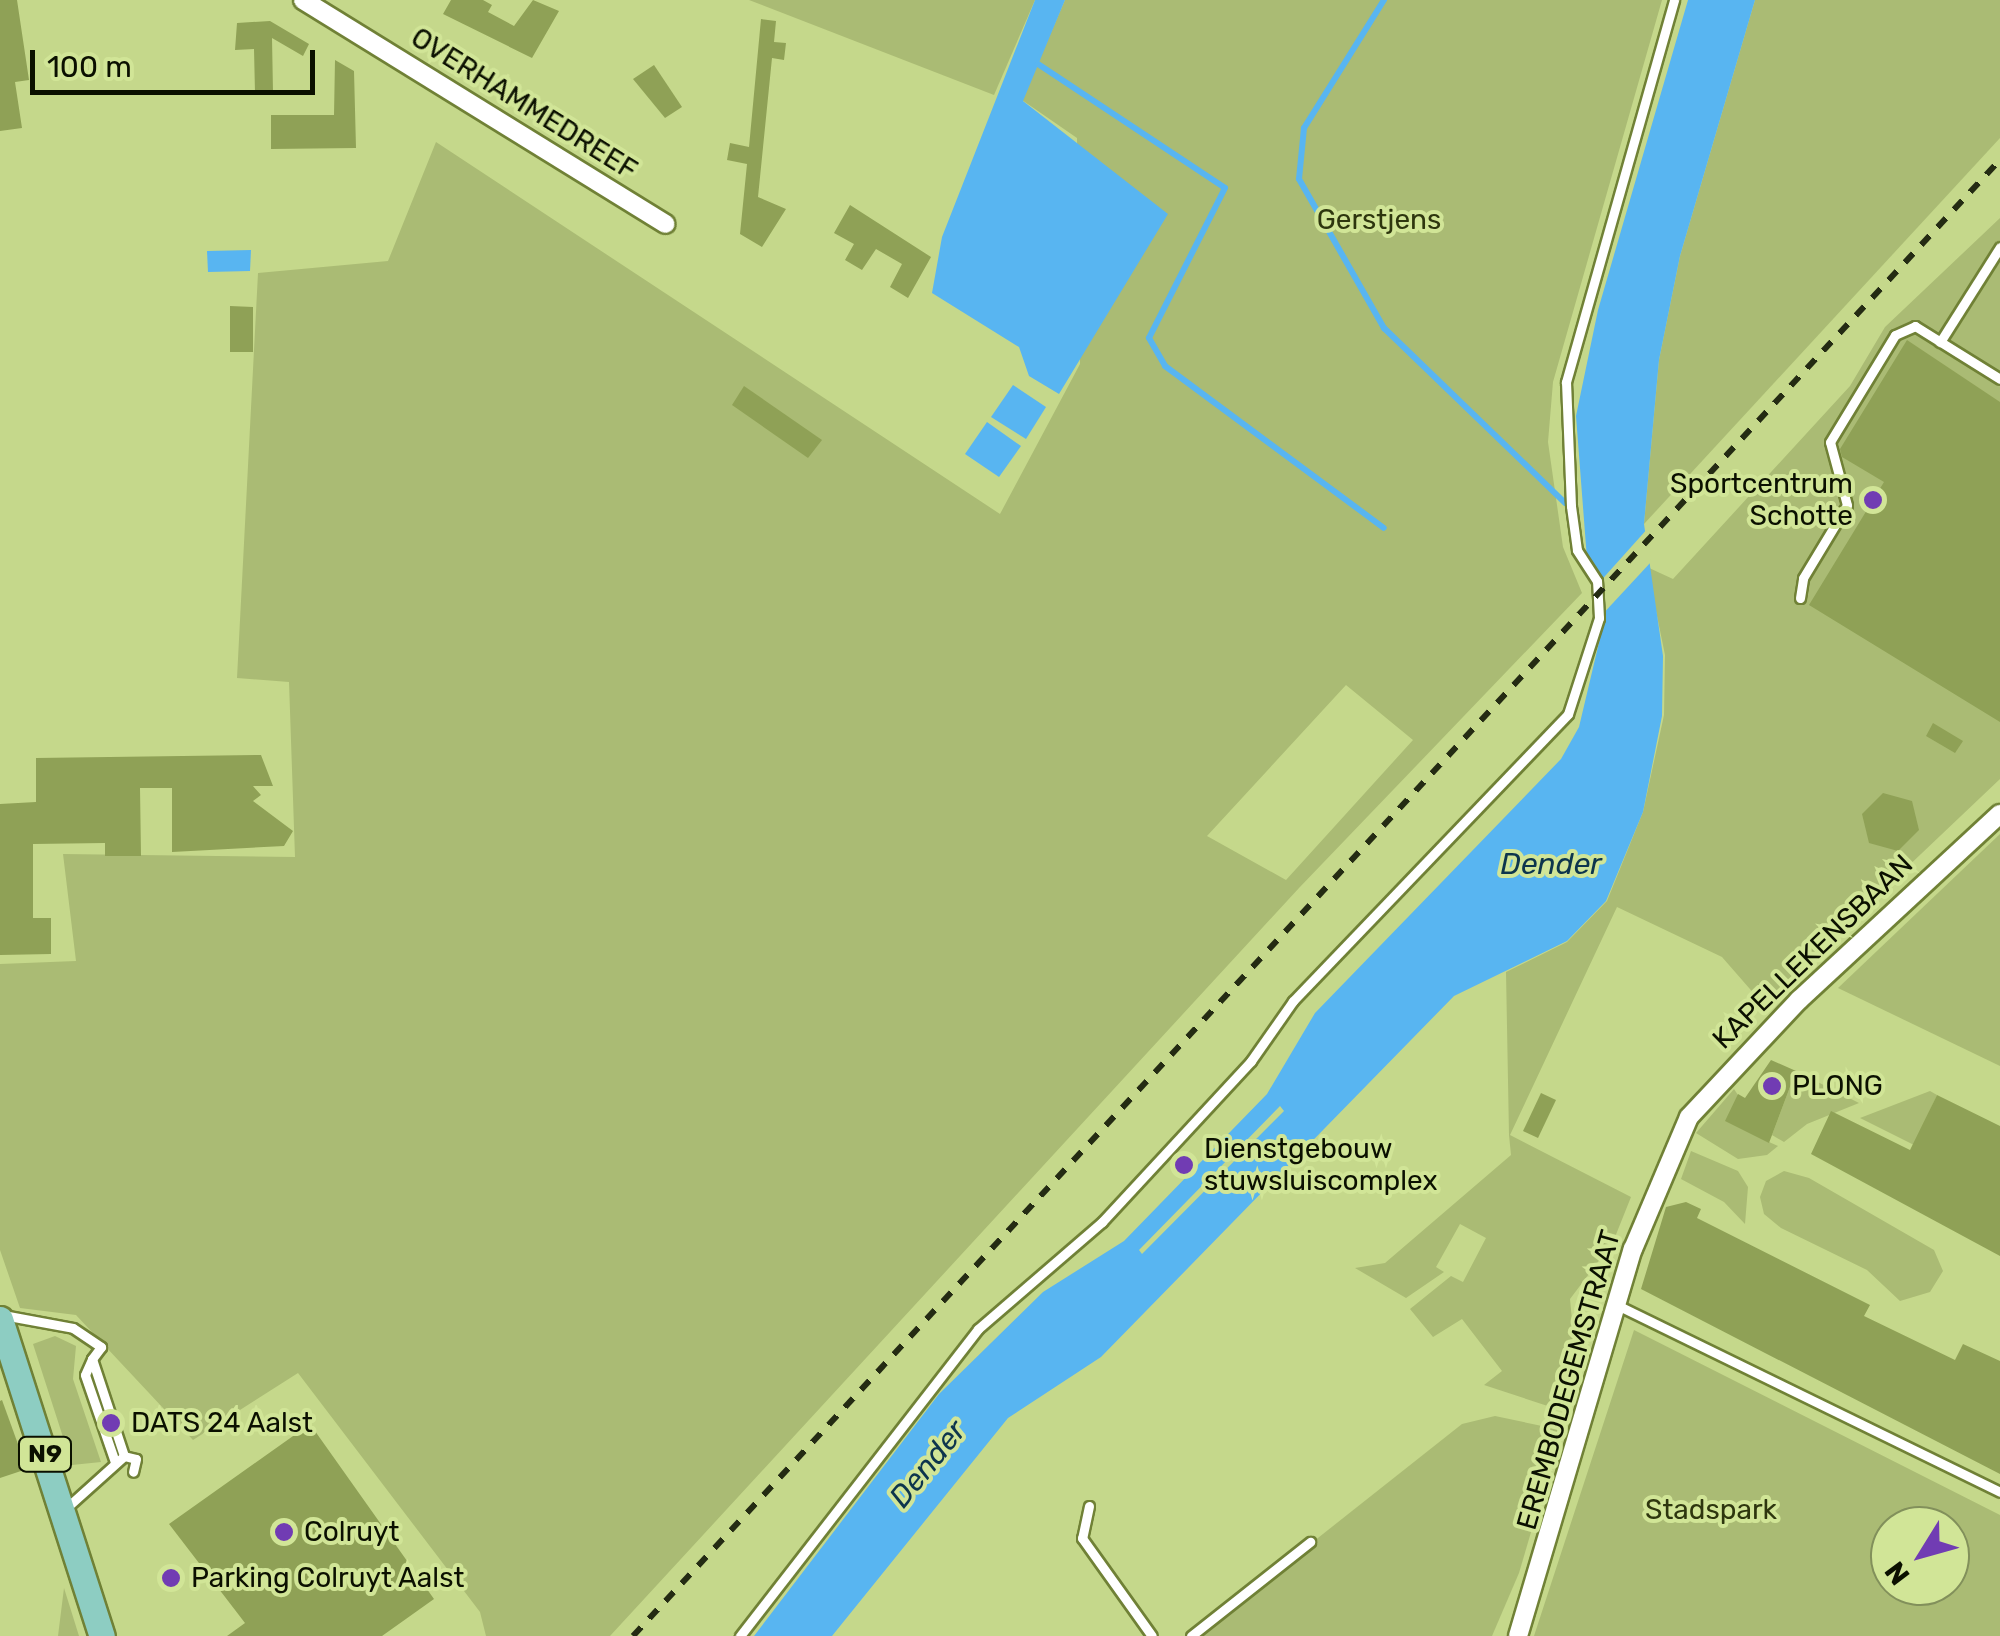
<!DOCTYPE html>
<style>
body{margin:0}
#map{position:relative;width:2000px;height:1636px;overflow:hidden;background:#c5d88b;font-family:Rubik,sans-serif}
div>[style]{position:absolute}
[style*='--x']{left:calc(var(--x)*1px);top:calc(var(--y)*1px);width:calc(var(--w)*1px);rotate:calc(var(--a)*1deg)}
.green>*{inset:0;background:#aabb74}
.water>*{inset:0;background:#58b5f1}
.pier>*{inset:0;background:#c5d88b}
.stream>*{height:6px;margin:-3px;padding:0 3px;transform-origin:3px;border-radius:3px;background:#58b5f1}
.building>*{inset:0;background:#8fa156}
.roads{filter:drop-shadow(2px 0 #708136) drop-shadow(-2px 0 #708136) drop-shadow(0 2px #708136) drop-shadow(0 -2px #708136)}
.lane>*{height:9px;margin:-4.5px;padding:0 4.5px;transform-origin:4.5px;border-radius:4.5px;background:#fff}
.street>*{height:18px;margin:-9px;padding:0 9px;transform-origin:9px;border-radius:9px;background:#fff}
.primary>*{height:25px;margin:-12.5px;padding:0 12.5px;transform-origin:12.5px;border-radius:12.5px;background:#8dcdc2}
.rail>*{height:6px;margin-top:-3px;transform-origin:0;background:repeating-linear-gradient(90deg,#242b13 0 12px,transparent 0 24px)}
.dots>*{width:28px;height:28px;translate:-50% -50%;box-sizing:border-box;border:5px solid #d1e597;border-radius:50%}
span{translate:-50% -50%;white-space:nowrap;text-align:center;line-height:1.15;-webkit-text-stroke:8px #d1e597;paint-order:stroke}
.shield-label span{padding:2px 8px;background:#d1e597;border:2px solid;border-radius:8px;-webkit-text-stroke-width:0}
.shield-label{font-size:25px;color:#0b1000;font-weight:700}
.street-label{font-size:28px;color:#0b1000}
.park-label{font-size:28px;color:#2e360e}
.poi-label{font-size:28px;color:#0b1000}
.right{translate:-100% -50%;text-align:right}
.left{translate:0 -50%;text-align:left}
.water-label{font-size:30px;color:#0d354d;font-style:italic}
.north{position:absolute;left:1870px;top:1506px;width:100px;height:100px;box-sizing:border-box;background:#d1e597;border:2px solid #82905b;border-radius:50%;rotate:233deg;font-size:28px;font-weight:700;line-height:40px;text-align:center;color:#0b1000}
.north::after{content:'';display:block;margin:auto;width:35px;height:45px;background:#713cb3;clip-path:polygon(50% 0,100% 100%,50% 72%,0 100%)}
.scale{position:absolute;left:30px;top:50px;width:285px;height:45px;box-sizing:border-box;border:5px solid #0b1000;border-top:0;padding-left:12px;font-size:30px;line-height:35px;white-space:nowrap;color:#0b1000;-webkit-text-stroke:8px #d1e597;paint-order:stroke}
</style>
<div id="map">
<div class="green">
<i style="clip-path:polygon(749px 0,1035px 0,994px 95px)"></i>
<i style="clip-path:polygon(evenodd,1065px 0,1662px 0,1553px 382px,1548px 442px,1563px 547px,1582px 593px,1299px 888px,610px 1636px,486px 1636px,480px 1612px,298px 1373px,193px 1440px,76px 1315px,20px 1308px,0 1250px,0 964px,76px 961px,63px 854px,295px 857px,289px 682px,237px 678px,258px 273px,388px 261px,436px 142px,1000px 514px,1080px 364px,1077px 138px,1022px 100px,1065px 0,1346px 685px,1413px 740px,1286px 880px,1207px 836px,1346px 685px)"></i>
<i style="clip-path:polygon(1755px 0,2000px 0,2000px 138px,1644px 524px,1659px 360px,1680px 256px)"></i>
<i style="clip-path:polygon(2000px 218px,2000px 779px,1763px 1004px,1722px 957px,1617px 907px,1510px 1135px,1631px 1197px,1613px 1242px,1570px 1299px,1577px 1373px,1566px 1412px,1484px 1385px,1502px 1371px,1462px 1319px,1433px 1337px,1410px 1309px,1451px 1276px,1463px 1282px,1486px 1238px,1460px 1224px,1436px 1267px,1444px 1272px,1406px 1298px,1355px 1268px,1385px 1263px,1511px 1155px,1509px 1135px,1506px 972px,1567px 942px,1607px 901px,1643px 812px,1664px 715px,1665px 655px,1647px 567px,1673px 579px,1850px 386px,1885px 327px)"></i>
<i style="clip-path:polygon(2000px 834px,2000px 1066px,1838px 988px)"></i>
<i style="clip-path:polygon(1796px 1071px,1859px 1103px,1807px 1124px,1784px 1142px,1772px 1135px)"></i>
<i style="clip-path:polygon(1734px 1089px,1769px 1142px,1778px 1146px,1767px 1155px,1738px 1159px,1696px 1133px)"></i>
<i style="clip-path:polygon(1930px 1091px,1937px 1095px,1914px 1145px,1860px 1118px)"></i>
<i style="clip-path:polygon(1691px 1151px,1738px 1171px,1748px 1187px,1745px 1224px,1724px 1202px,1681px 1179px)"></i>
<i style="clip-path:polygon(1784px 1171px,1809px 1178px,1934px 1250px,1943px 1271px,1930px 1292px,1900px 1301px,1867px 1270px,1781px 1228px,1764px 1214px,1760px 1197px,1766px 1181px)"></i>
<i style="clip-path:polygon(evenodd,1634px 1330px,2000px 1515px,2000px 1636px,1534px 1636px,1634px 1330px,1950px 1526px,1950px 1586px,1890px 1586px,1890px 1526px,1950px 1526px)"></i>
<i style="clip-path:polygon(55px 1336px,76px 1346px,73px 1379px,101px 1462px,72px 1465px,33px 1344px)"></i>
<i style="clip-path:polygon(1495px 1416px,1561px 1430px,1519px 1573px,1492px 1636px,1194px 1636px,1462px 1424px)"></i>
<i style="clip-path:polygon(64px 1588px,79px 1636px,58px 1636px)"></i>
</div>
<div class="water">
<i style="clip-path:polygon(1035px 0,1065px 0,1023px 101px,1168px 214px,1059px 394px,1029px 376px,1019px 347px,932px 293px,942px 237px)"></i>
<i style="clip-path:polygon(evenodd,1688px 0,1755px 0,1680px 256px,1659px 360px,1644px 524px,1663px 656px,1662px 716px,1643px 812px,1606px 901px,1567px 941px,1454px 996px,1101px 1357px,1008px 1418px,832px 1636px,754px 1636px,939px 1394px,1043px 1292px,1124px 1241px,1267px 1094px,1315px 1013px,1561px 759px,1579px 727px,1606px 613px,1601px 577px,1587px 559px,1576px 416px,1598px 310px,1688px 0,1280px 1106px,1284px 1111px,1142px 1254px,1139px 1250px,1280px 1106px)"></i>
<i style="clip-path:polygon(251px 250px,250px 271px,208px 272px,207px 251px)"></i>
<i style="clip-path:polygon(1013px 385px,1046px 407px,1026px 439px,991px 417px)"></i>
<i style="clip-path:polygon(987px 422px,1021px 446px,999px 477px,965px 454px)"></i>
</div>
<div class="pier">
<i style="clip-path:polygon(1649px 527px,1651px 562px,1600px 617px,1597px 585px)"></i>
</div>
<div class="stream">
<i style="--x:1384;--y:0;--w:151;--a:122"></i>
<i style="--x:1304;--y:128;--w:51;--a:95.6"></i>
<i style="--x:1299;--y:179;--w:172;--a:60.3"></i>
<i style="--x:1384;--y:328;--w:252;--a:44"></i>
<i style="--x:1038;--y:64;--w:224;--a:33.5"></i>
<i style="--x:1225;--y:188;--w:168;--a:116.9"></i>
<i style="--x:1149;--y:338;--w:32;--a:60"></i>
<i style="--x:1165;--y:366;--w:272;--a:36.5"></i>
</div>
<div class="building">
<i style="clip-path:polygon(0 0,17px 0,29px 80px,15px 82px,22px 128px,0 131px)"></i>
<i style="clip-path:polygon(451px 0,483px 0,492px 5px,488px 12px,514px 26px,533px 0,559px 11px,532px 58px,443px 14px)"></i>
<i style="clip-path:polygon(761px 19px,776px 21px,774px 42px,786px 43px,784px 60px,772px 58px,758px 197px,786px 209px,762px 247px,740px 234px,747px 164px,727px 160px,730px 143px,749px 147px)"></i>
<i style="clip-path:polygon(270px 21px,309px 44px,303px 56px,272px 38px,273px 92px,255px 93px,254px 49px,235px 50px,237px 23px)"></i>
<i style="clip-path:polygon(335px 60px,354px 71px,356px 148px,271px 149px,271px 115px,334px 115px)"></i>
<i style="clip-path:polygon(654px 65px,682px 107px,665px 118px,633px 79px)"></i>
<i style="clip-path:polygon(850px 205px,931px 257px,908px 298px,890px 287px,902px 264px,876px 249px,862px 270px,845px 260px,854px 244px,834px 233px)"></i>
<i style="clip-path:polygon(230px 306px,253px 307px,253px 352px,230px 352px)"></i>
<i style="clip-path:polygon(1907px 340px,2000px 402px,2000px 722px,1809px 605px,1884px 482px,1842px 457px,1840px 449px)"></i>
<i style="clip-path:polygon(744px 386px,822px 440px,808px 458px,732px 405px)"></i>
<i style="clip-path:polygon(1933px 723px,1963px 741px,1955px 753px,1926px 736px)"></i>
<i style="clip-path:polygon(261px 755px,273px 786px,253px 786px,261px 795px,253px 801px,293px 831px,284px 846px,172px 852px,172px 788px,140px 788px,141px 856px,105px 856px,105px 843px,33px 844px,33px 918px,51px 918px,51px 954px,0 955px,0 804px,36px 802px,36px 758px)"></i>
<i style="clip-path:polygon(1883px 793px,1912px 801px,1919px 830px,1898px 851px,1869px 843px,1862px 814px)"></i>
<i style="clip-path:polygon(1771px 1060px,1796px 1071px,1769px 1143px,1725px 1121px,1738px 1094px,1745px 1098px)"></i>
<i style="clip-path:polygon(1541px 1093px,1556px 1100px,1538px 1138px,1523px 1131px)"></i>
<i style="clip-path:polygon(1937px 1095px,2000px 1126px,2000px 1256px,1811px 1154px,1831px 1111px,1910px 1150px)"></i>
<i style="clip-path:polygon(1686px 1202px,1701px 1209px,1697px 1218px,1870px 1305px,1864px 1316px,1955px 1360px,1963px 1344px,2000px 1361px,2000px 1474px,1641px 1289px,1666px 1207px)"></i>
<i style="clip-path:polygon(2px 1400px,27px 1469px,0 1478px,0 1401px)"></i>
<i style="clip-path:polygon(310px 1424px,434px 1599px,382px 1636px,227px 1636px,245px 1623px,169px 1524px)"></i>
</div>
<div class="roads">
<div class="lane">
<i style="--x:1940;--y:342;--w:112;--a:-57.7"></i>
<i style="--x:1800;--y:598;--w:20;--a:-81"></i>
<i style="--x:1803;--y:578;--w:85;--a:-58.9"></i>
<i style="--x:1847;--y:505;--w:65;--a:-105.1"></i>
<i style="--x:1830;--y:442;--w:125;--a:-58.7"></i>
<i style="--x:1895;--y:335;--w:22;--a:-24"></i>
<i style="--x:1915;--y:326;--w:100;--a:31.9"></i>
<i style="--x:1617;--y:1305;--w:426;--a:26"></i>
<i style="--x:3;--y:1315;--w:71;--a:10.5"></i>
<i style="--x:73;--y:1328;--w:34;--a:34"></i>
<i style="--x:101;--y:1347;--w:15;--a:127"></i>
<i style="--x:92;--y:1359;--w:102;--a:71.7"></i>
<i style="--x:92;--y:1359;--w:17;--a:114"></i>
<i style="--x:85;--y:1375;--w:92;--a:71"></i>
<i style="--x:1089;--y:1506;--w:33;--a:102"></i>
<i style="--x:1082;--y:1538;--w:120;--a:54.5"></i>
<i style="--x:64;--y:1510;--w:81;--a:-42"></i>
<i style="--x:124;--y:1456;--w:12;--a:14"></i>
<i style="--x:136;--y:1459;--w:13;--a:103"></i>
<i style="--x:740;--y:1636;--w:388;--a:-52.2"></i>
<i style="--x:978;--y:1329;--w:164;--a:-40.8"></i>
<i style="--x:1102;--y:1222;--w:219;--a:-47.2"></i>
<i style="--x:1251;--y:1061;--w:73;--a:-55"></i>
<i style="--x:1293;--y:1001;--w:397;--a:-46.2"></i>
<i style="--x:1568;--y:714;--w:101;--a:-72.1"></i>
<i style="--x:1599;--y:618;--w:37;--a:-93"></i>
<i style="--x:1597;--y:581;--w:37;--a:-123"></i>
<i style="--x:1577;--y:550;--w:44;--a:-97.8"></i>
<i style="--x:1571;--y:506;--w:124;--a:-92.3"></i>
<i style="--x:1566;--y:382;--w:397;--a:-74.2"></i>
<i style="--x:1191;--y:1636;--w:152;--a:-38.3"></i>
</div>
<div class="street">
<i style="--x:303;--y:0;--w:426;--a:31.7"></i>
<i style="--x:1518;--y:1636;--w:404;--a:-73.5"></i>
<i style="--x:1633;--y:1249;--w:143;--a:-67"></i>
<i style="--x:1689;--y:1117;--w:161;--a:-46.8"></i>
<i style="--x:1799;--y:1000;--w:274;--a:-42.8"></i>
</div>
<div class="primary">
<i style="--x:0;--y:1319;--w:333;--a:72.2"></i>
</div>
</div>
<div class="rail">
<i style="--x:633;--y:1636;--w:2012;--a:-47.2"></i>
</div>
<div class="dots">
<i style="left:1873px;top:500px;background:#713cb3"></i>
<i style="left:1772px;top:1086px;background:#713cb3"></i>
<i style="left:1184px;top:1165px;background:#713cb3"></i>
<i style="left:111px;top:1423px;background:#713cb3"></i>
<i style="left:284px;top:1532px;background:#713cb3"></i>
<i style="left:171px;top:1578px;background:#713cb3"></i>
</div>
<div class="shield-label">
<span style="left:45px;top:1454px">N9</span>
</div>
<div class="street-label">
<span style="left:524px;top:104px;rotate:32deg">OVERHAMMEDREEF</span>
<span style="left:1813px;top:952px;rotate:-44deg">KAPELLEKENSBAAN</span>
<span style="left:1569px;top:1380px;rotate:-74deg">EREMBODEGEMSTRAAT</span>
</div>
<div class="park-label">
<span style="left:1379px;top:220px">Gerstjens</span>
<span style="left:1711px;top:1510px">Stadspark</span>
</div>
<div class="poi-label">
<span class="right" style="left:1853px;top:500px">Sportcentrum<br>Schotte</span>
<span class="left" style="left:1792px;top:1086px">PLONG</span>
<span class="left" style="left:1204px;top:1165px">Dienstgebouw<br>stuwsluiscomplex</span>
<span class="left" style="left:131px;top:1423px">DATS 24 Aalst</span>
<span class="left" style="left:304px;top:1532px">Colruyt</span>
<span class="left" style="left:191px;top:1578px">Parking Colruyt Aalst</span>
</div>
<div class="water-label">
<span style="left:1551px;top:864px">Dender</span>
<span style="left:928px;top:1464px;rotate:-51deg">Dender</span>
</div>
<div class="north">N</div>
<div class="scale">100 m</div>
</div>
